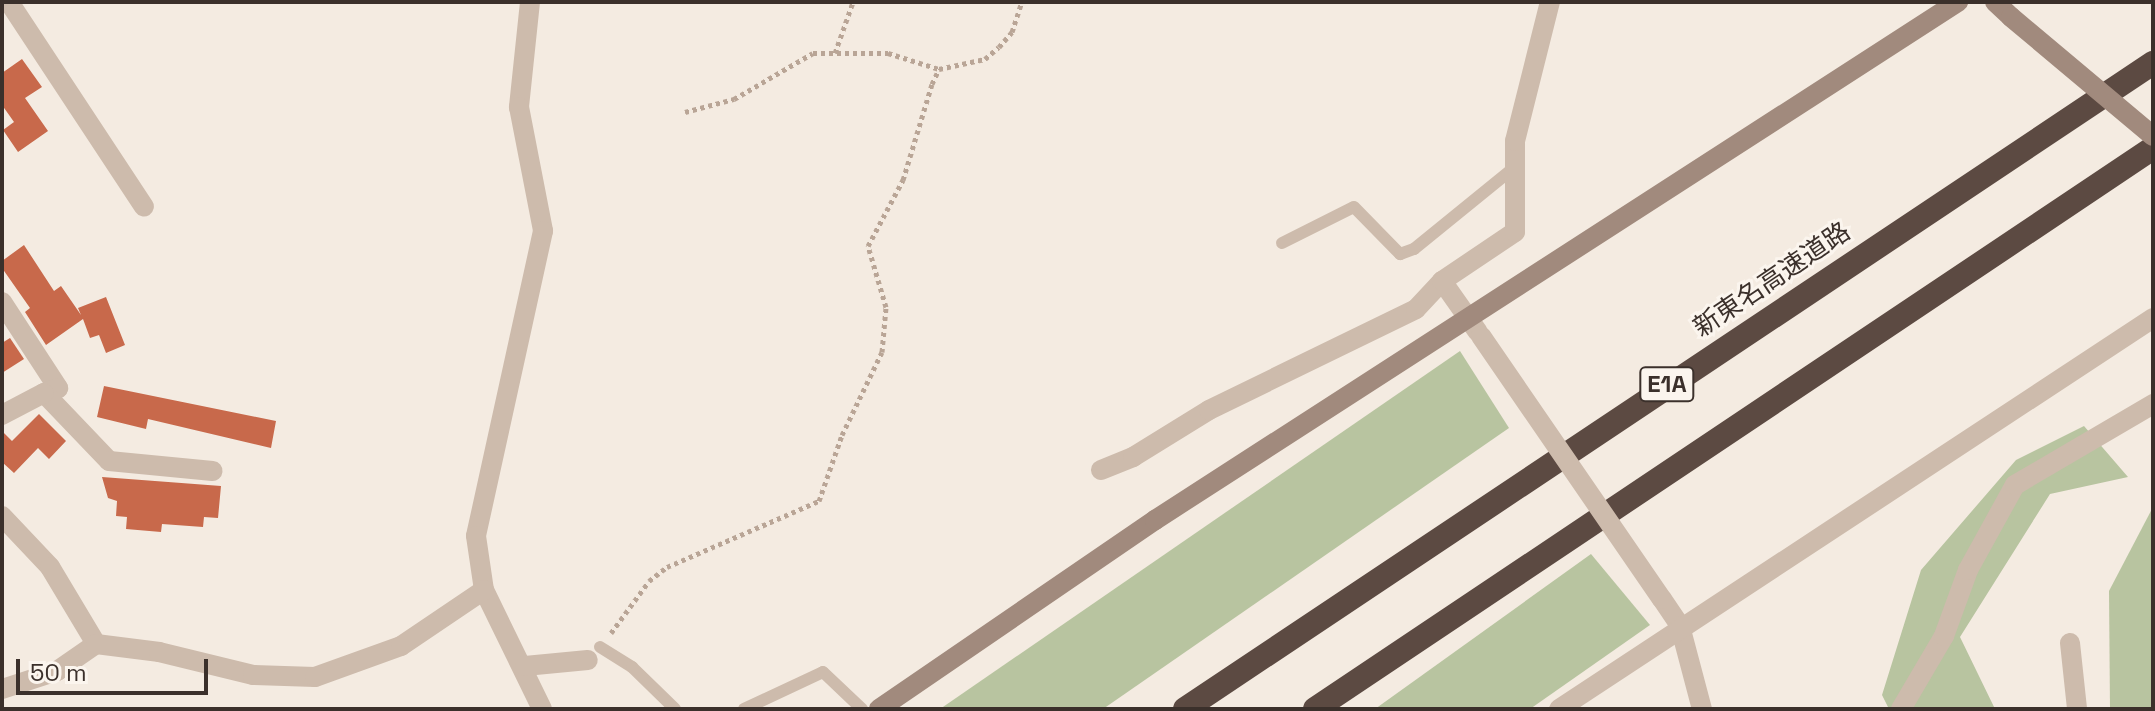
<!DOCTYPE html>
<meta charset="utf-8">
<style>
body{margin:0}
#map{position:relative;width:2155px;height:711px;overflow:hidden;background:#f4ebe1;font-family:"Space Grotesk","Noto Sans JP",sans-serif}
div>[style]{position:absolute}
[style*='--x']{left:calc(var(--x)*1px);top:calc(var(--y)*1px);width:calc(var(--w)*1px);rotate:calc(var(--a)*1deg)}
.green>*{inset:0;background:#b8c4a0}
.building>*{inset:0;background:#c8694b}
.path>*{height:5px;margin-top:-2.5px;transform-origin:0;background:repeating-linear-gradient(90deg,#b9a596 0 4px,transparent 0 8px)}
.lane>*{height:12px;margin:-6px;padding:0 6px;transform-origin:6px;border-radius:6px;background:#cdbbac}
.street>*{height:20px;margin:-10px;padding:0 10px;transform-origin:10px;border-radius:10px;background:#cdbbac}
.secondary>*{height:20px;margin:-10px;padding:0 10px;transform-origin:10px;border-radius:10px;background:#a18a7d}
.highway>*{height:24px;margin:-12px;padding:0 12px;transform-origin:12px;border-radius:12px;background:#5c4a42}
.street-bridge>*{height:20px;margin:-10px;padding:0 10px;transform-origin:10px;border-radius:10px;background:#cdbbac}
.secondary-bridge>*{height:20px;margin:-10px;padding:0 10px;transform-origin:10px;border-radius:10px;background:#a18a7d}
span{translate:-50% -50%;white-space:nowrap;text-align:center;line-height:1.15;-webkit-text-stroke:6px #fbf5ee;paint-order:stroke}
.shield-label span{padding:2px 6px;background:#fbf5ee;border:2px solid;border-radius:6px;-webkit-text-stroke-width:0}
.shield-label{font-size:24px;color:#3b302b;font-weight:700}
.street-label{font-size:26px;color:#3b302b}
.frame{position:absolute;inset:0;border:4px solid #3b302b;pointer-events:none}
.scale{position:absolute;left:16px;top:659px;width:192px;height:36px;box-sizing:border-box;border:4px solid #3b302b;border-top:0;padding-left:10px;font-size:24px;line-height:28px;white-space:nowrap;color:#3b302b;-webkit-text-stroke:6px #fbf5ee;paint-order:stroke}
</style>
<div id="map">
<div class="green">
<i style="clip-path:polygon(1460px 351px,1509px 428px,1103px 709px,940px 709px)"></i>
<i style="clip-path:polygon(2084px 426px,2128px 477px,2050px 494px,1960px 637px,1995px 709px,1889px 709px,1882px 695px,1921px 570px,2016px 460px)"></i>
<i style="clip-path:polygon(2153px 507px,2153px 709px,2110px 709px,2109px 591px)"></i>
<i style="clip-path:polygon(1591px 554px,1650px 625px,1530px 709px,1375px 709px)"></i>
</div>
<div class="building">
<i style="clip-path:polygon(22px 59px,42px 87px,25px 98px,48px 131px,18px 152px,3px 130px,14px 122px,2px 105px,2px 73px)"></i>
<i style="clip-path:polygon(24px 245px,54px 291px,61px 286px,81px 315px,78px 308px,106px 297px,125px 345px,106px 353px,99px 335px,90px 338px,83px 319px,46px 345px,25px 312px,30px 308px,2px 268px,2px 261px)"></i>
<i style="clip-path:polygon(10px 338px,24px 359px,2px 373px,2px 343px)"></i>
<i style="clip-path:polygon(104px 386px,276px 421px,271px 448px,148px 419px,146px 429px,97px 417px)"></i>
<i style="clip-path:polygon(39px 414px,66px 441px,49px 459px,38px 448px,14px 473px,2px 462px,2px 431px,12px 441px)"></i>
<i style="clip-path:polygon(102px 477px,221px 486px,218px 518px,204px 517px,203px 527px,162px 524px,161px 532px,126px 529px,127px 517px,116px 516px,117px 501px,108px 498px)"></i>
</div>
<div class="path">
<i style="--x:835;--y:53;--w:54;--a:-70.6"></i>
<i style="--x:685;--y:112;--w:51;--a:-14.9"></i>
<i style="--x:734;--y:99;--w:91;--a:-30.2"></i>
<i style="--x:813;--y:53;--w:75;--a:0"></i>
<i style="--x:888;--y:53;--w:53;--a:17.4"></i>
<i style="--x:611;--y:633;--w:64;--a:-53.8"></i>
<i style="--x:649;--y:581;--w:23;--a:-38"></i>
<i style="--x:667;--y:567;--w:166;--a:-23.5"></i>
<i style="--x:819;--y:501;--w:70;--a:-70.8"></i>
<i style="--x:842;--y:435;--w:92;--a:-64.3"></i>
<i style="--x:882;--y:352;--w:45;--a:-84.9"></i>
<i style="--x:886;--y:307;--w:64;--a:-106.4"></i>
<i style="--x:868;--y:246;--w:75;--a:-62.1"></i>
<i style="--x:903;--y:180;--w:100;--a:-73.2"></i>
<i style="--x:932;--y:84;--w:17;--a:-65"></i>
<i style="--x:939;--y:69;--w:47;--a:-12.3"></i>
<i style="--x:985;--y:59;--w:18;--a:-41"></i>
<i style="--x:999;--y:47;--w:20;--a:-49"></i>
<i style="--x:1012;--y:32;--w:32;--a:-72"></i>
</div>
<div class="lane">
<i style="--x:1282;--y:243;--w:80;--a:-26.6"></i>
<i style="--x:1354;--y:207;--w:66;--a:45.6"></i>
<i style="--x:1400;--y:254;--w:15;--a:-20"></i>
<i style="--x:1414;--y:249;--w:130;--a:-39.1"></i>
<i style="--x:600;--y:647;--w:38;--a:32"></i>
<i style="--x:632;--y:667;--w:60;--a:44.3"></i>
<i style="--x:744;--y:709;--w:87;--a:-25.1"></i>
<i style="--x:823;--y:672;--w:54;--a:43.5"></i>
</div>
<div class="street">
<i style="--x:9;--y:2;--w:245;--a:56.6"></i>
<i style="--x:530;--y:2;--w:106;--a:96"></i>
<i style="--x:519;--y:107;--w:126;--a:79"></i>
<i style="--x:543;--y:231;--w:312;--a:102.4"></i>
<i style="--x:476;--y:536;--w:55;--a:81.6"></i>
<i style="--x:484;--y:590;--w:132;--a:64"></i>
<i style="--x:1442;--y:281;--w:62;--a:54.8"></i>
<i style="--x:2;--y:302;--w:103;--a:56.9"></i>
<i style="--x:58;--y:388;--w:15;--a:160"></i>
<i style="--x:44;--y:393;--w:94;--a:46.3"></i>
<i style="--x:109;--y:461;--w:104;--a:5.5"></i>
<i style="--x:2;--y:415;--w:47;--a:-27.6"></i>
<i style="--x:1101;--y:470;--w:35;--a:-22"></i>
<i style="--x:1133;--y:457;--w:89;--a:-31.7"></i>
<i style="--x:1209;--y:410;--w:230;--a:-26"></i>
<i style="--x:1416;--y:309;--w:38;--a:-47"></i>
<i style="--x:1442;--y:281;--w:88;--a:-33.9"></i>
<i style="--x:1515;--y:232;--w:91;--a:-90"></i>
<i style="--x:1515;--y:141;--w:143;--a:-75.9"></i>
<i style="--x:2;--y:516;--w:70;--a:46.7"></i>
<i style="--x:50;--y:567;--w:90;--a:59.1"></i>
<i style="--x:1662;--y:599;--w:32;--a:56"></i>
<i style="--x:1680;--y:626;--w:86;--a:75.2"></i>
<i style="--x:2070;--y:643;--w:66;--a:83.9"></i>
<i style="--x:525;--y:666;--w:63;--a:-5.4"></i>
<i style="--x:2;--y:689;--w:58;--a:-18.1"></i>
<i style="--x:57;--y:671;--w:47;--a:-34.7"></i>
<i style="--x:96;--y:644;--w:64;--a:7.2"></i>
<i style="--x:159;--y:652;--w:97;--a:13.7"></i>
<i style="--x:253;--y:675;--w:62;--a:1.8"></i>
<i style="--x:315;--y:677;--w:91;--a:-19.8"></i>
<i style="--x:401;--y:646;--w:100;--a:-34"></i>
<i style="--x:1559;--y:709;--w:711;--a:-33.35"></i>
<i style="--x:1901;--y:709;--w:85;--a:-59.5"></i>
<i style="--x:1944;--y:636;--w:70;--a:-70"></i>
<i style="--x:1968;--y:570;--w:97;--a:-61.1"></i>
<i style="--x:2015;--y:485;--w:160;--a:-30.4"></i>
</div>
<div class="secondary">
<i style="--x:1995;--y:2;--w:22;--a:43"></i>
<i style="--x:879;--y:709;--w:335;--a:-34.4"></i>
<i style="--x:1155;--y:520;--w:956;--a:-32.83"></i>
</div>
<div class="highway">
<i style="--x:1185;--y:709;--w:1164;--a:-33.72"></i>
<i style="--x:1315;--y:709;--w:1008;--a:-33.8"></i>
</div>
<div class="street-bridge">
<i style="--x:1481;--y:336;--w:319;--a:55.5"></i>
</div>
<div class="secondary-bridge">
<i style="--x:2011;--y:17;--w:185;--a:40"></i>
</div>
<div class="shield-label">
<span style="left:1667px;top:384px">E1A</span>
</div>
<div class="street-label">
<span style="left:1772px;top:280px;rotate:-34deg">新東名高速道路</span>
</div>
<div class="frame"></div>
<div class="scale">50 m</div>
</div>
